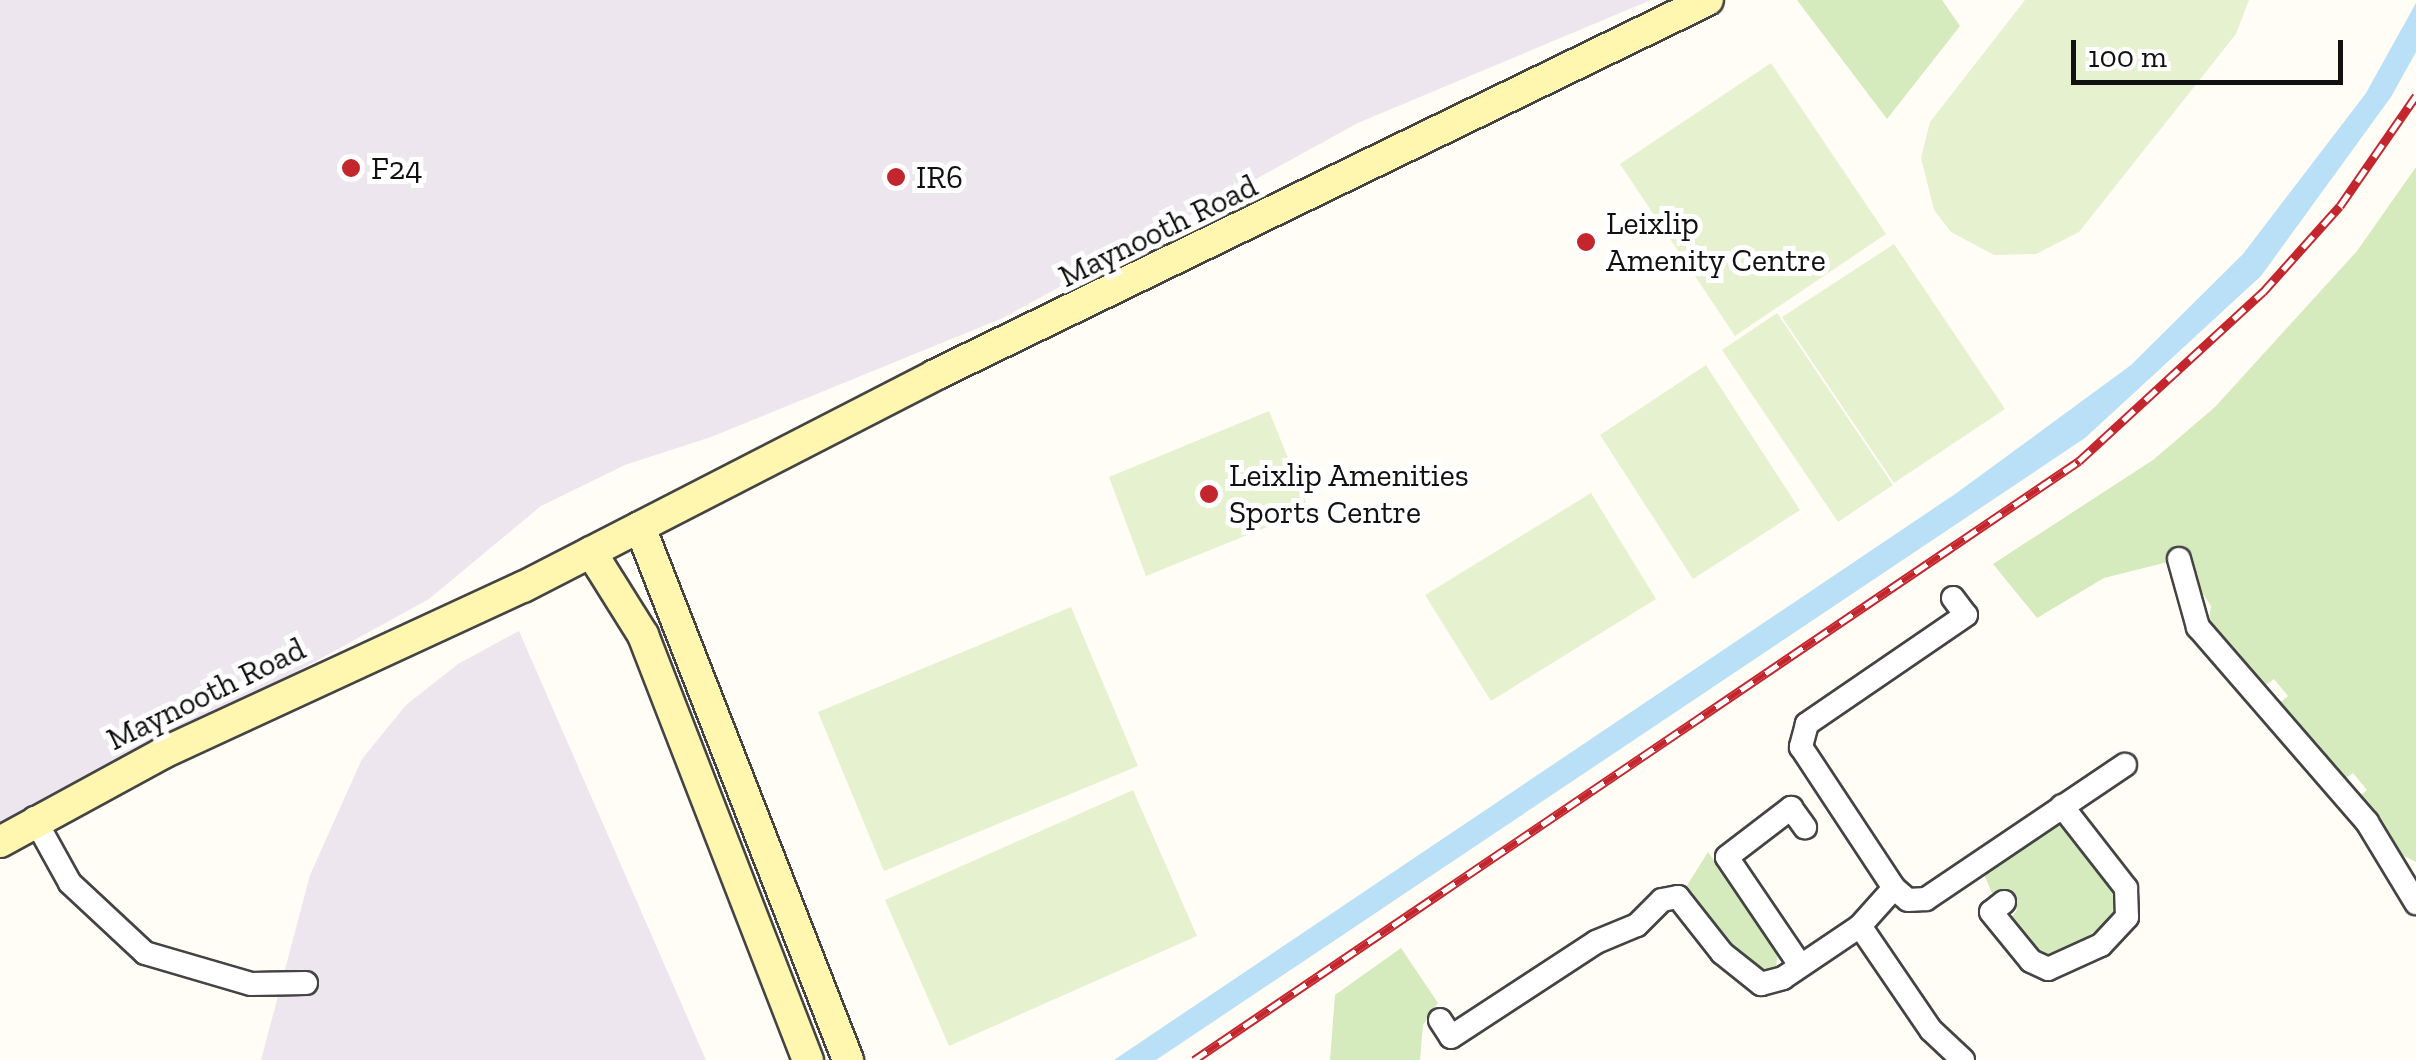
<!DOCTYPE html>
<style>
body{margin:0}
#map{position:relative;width:2416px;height:1060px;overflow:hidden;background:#fffdf5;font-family:"Zilla Slab",serif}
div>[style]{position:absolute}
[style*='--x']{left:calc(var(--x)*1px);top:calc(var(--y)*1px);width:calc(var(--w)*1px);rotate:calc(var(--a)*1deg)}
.industrial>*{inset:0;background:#eee6ef}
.green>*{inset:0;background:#d5ebbd}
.pitch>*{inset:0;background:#e6f2cf}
.water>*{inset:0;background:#b9e0f7}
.roads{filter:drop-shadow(2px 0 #444) drop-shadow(-2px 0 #444) drop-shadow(0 2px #444) drop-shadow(0 -2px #444)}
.minor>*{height:22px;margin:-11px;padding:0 11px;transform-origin:11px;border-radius:11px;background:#fff}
.secondary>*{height:30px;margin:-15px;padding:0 15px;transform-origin:15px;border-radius:15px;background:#fff6b0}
.rail>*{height:9px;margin-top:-4.5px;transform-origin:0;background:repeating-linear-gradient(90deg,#fff 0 15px,#c4262e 0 30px);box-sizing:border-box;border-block:2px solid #c4262e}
.dots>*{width:28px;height:28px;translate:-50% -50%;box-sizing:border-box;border:5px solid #fff;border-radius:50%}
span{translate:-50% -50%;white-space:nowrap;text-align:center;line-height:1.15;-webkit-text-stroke:10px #fff;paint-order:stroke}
.poi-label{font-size:32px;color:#111}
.left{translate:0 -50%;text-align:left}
.street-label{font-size:32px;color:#111}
.scale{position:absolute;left:2071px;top:40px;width:272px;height:45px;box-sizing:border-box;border:5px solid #111;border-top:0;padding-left:12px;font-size:30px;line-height:35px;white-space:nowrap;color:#111;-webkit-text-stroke:8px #fff;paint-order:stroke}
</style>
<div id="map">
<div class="industrial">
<i style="clip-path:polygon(0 0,1651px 0,1358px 123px,1003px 318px,711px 437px,625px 465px,541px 506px,429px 599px,0 835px)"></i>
<i style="clip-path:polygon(519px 631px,706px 1060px,261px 1060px,310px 875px,362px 759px,406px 705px,458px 664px)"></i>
</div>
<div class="green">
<i style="clip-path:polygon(1797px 0,1942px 0,1960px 26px,1887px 119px)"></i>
<i style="clip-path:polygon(2416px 167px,2416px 862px,2400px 854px,2356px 799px,2367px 790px,2353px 773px,2342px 781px,2277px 705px,2288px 696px,2274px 679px,2262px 688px,2208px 628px,2211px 606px,2180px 559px,2104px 578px,2037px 618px,1993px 564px,2153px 460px,2215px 407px,2357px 251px)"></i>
<i style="clip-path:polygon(2059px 821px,2118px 893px,2118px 914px,2062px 955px,2038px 956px,2009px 920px,2017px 910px,2008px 894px,1992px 893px,1983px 872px)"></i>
<i style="clip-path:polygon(1708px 852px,1778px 951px,1776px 969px,1760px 979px,1686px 887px)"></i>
<i style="clip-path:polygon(1401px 948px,1438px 1003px,1423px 1025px,1420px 1060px,1330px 1060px,1335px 995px)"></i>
</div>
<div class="pitch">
<i style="clip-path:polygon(2025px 0,2249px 0,2236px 34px,2079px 232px,2036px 254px,1994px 255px,1951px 232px,1934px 210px,1921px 158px,1930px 122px)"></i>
<i style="clip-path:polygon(1771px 63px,1886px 234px,1735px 336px,1620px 164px)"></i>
<i style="clip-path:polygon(1894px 244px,2005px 409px,1894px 483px,1782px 317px)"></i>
<i style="clip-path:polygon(1777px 313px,1893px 485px,1838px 522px,1722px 350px)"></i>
<i style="clip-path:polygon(1706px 365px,1800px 510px,1693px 579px,1600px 435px)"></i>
<i style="clip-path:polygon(1269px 411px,1309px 510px,1146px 576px,1109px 477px)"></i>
<i style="clip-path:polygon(1591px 493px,1656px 599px,1491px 701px,1425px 595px)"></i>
<i style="clip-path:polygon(1071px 607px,1138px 766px,884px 871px,818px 712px)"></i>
<i style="clip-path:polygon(1133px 790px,1197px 936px,949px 1046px,885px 900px)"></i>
</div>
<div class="water">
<i style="clip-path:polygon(2416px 3px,2416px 52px,2391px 97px,2261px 276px,2085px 438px,1156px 1060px,1114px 1060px,1958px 492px,2131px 365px,2243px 254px,2366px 93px)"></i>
</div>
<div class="roads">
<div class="minor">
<i style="--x:2179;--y:559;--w:71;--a:74.4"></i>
<i style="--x:2198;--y:627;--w:258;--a:49.1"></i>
<i style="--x:2367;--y:822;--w:95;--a:58.8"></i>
<i style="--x:1953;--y:598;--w:21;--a:53"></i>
<i style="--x:1966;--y:615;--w:193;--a:145.6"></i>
<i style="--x:1807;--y:724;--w:24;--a:105"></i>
<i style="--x:1801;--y:747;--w:169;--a:56.6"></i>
<i style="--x:1894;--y:888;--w:18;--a:41"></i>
<i style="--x:1908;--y:900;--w:18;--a:-3"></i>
<i style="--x:1926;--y:899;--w:240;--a:-34"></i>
<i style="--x:34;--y:818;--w:74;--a:61"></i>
<i style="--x:70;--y:883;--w:103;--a:43"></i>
<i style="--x:145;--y:953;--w:110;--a:16.3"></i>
<i style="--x:251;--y:984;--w:55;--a:-1"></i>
<i style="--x:1894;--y:888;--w:51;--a:131.8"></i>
<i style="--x:1860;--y:926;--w:126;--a:55.7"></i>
<i style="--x:1931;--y:1030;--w:44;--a:43.2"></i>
<i style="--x:2004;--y:902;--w:16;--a:142"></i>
<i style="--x:1991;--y:912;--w:63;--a:50.8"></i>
<i style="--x:2031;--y:961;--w:19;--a:25"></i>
<i style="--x:2048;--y:969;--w:58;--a:-24.4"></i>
<i style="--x:2101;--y:945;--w:38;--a:-47"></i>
<i style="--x:2127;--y:917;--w:29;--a:-92"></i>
<i style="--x:2126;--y:888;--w:104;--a:-128"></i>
<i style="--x:1800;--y:965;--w:130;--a:-124.1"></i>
<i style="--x:1727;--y:857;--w:81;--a:-37.4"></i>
<i style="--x:1791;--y:808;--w:24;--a:54"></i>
<i style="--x:1440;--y:1020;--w:20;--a:57"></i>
<i style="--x:1451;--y:1037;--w:173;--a:-33.2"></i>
<i style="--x:1596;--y:942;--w:44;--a:-22.5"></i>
<i style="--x:1637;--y:925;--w:35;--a:-45"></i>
<i style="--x:1662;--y:900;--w:16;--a:-11"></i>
<i style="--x:1678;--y:897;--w:71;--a:51.8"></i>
<i style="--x:1722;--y:953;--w:50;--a:38.5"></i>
<i style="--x:1761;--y:984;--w:23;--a:-15"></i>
<i style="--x:1783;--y:978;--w:93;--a:-34"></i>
</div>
<div class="secondary">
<i style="--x:640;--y:527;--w:572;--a:68.68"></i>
<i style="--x:591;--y:552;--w:98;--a:57.9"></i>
<i style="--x:643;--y:635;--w:456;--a:68.8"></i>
<i style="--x:0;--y:842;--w:186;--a:-28.6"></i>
<i style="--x:163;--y:753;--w:396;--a:-24.8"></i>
<i style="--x:523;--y:587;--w:463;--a:-27.2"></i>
<i style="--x:935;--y:375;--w:859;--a:-25.88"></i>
</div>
</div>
<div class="rail">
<i style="--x:1194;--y:1060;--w:1069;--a:-34.09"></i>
<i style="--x:2079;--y:461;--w:250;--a:-42.6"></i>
<i style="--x:2263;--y:292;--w:115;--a:-48.2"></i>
<i style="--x:2340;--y:206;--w:134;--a:-55.4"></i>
</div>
<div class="dots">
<i style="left:351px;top:168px;background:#c4262e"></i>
<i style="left:896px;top:177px;background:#c4262e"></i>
<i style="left:1586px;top:242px;background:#c4262e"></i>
<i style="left:1209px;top:494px;background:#c4262e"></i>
</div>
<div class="poi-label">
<span class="left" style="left:371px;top:168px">F24</span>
<span class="left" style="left:916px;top:177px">IR6</span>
<span class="left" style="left:1606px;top:242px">Leixlip<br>Amenity Centre</span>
<span class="left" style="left:1229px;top:494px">Leixlip Amenities<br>Sports Centre</span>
</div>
<div class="street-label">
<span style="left:1158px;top:231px;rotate:-26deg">Maynooth Road</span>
<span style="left:206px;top:694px;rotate:-26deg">Maynooth Road</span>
</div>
<div class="scale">100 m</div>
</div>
